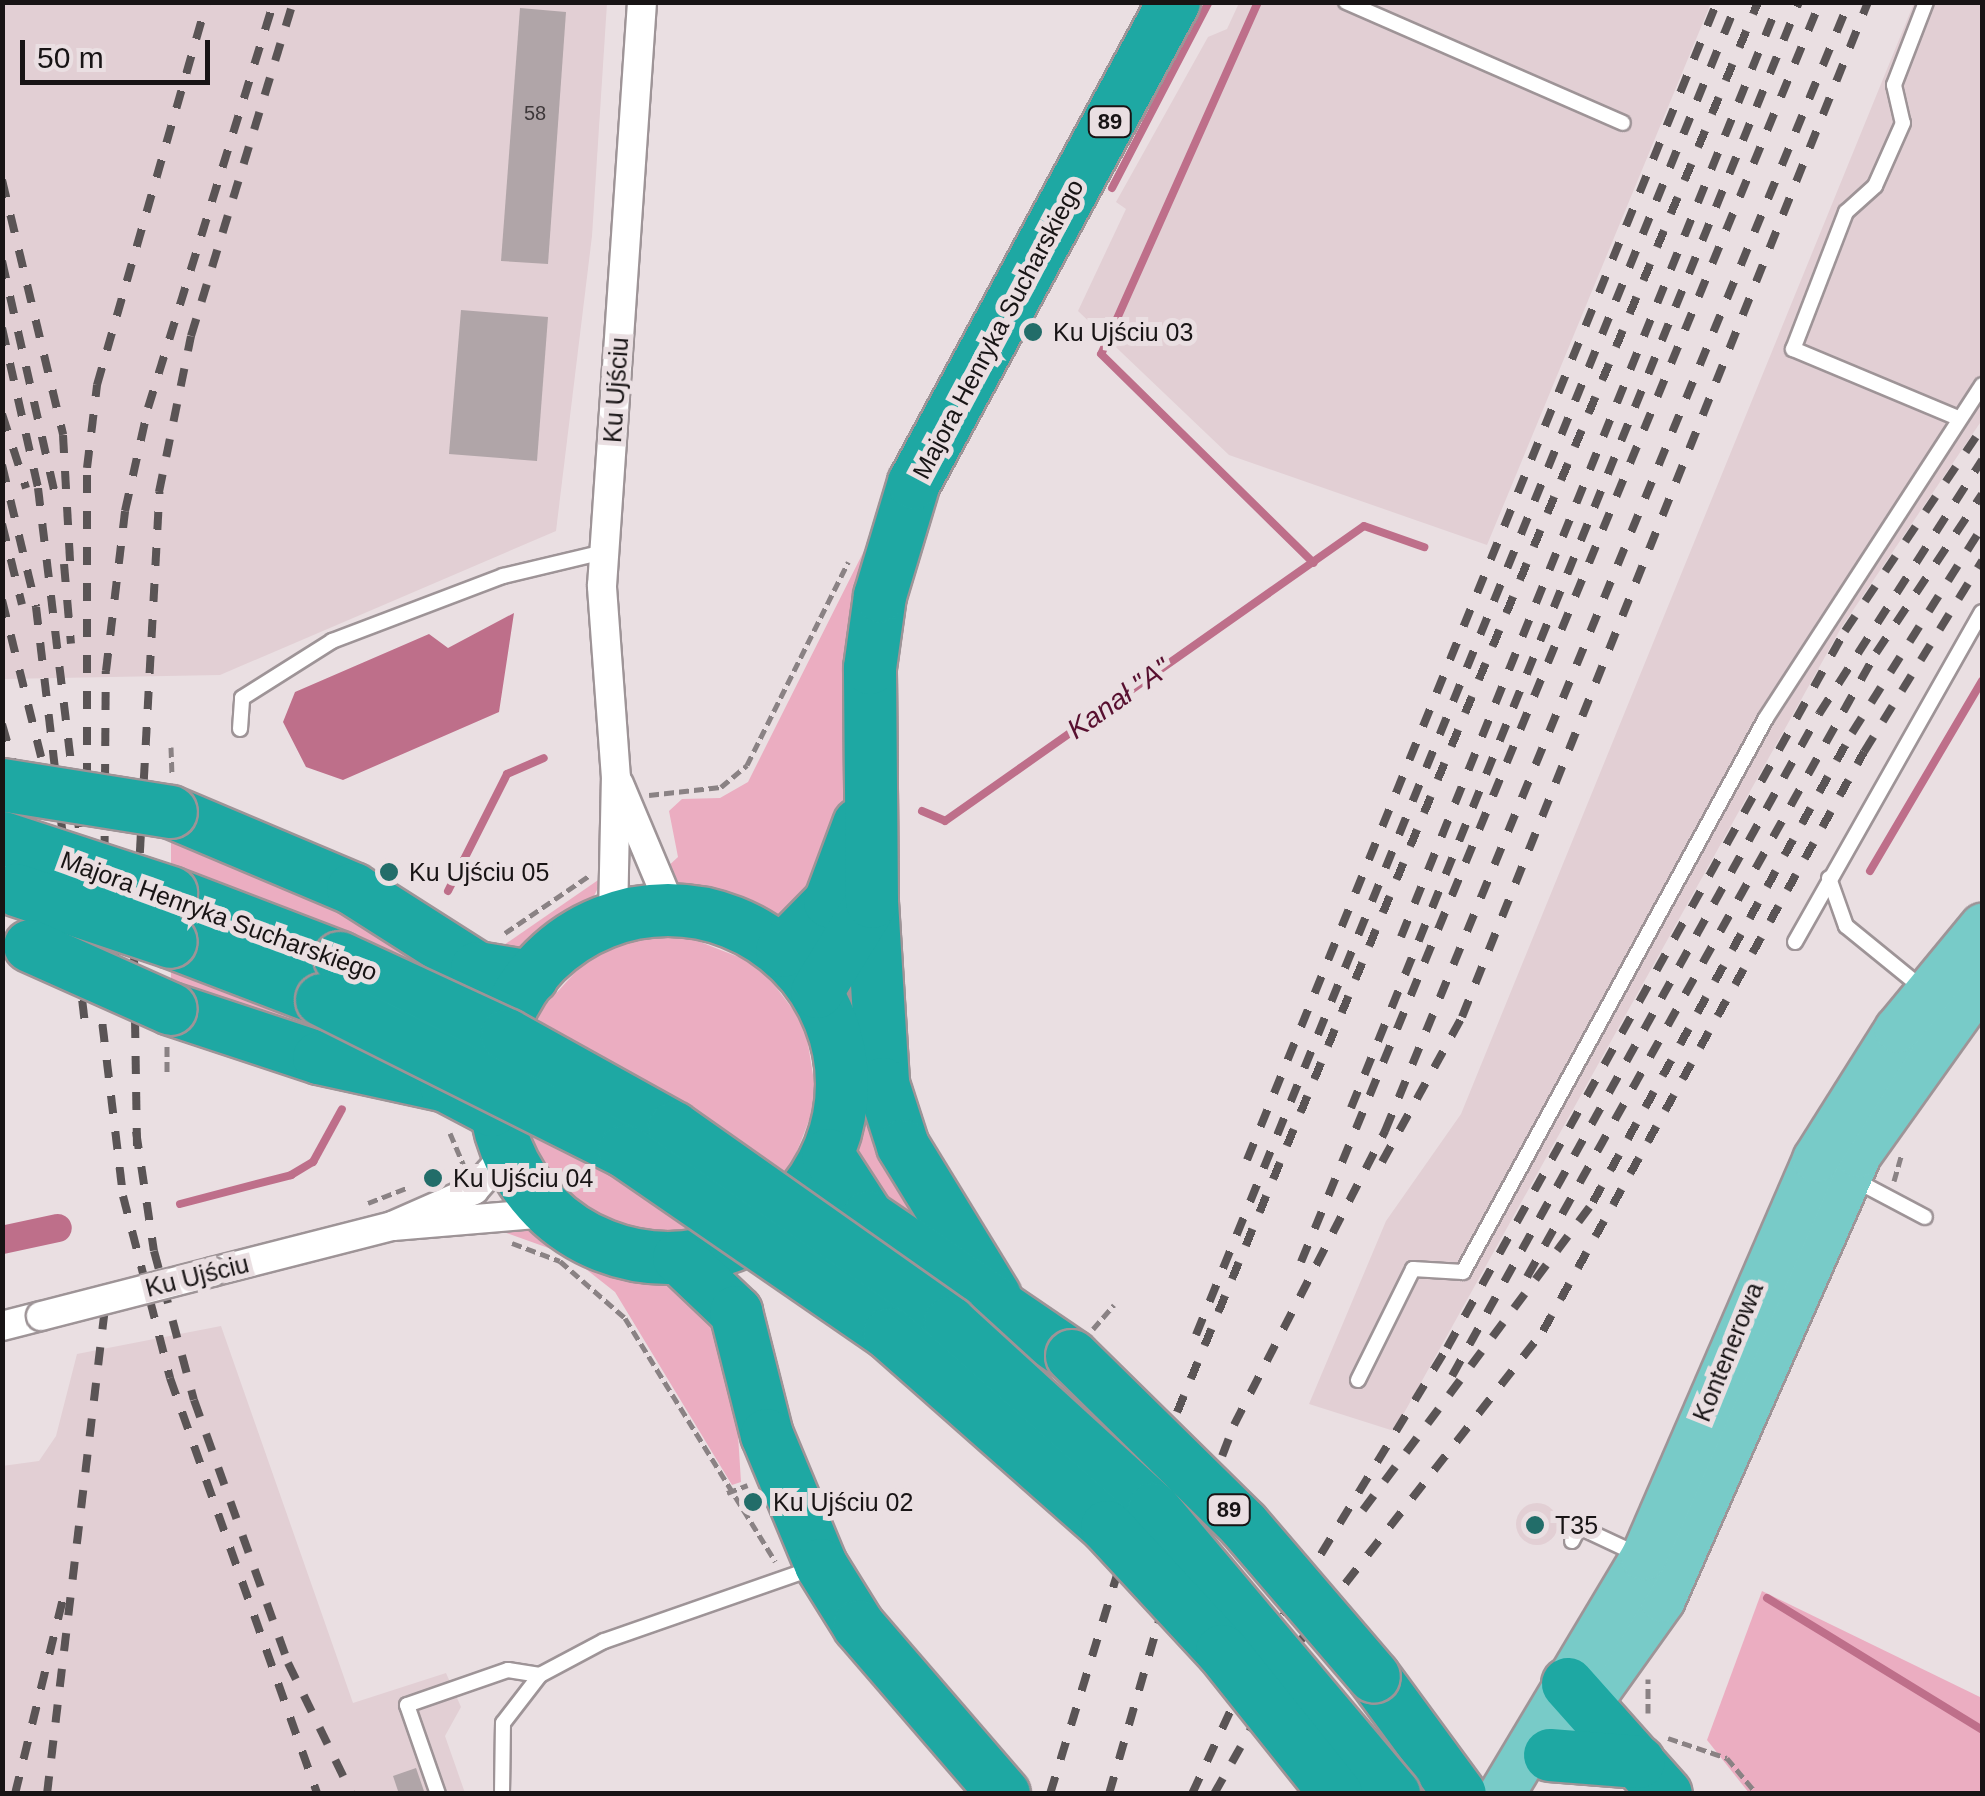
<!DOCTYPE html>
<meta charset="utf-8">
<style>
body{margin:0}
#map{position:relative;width:1985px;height:1796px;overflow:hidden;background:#eadfe2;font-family:Arial,sans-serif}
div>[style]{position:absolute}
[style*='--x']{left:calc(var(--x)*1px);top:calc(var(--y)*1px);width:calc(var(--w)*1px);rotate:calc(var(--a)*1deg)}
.built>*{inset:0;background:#e2cfd4}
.round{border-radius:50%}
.green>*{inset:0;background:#ebadc1}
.water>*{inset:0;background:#be6f8a}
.stream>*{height:8px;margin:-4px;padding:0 4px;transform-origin:4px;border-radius:4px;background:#be6f8a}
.canal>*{height:28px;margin:-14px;padding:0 14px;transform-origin:14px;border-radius:14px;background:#be6f8a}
.building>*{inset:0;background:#b0a5a8}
.path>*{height:5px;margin-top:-2.5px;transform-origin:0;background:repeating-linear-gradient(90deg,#8a8284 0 10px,transparent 0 15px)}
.roads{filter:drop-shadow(2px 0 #9e9497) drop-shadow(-2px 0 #9e9497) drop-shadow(0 2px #9e9497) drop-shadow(0 -2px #9e9497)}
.lane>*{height:14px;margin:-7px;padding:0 7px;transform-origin:7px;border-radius:7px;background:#fff}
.street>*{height:28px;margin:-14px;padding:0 14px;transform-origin:14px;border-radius:14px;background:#fff}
.primary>*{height:45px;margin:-22.5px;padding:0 22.5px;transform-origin:22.5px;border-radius:22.5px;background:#78cbc8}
.highway>*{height:52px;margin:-26px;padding:0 26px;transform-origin:26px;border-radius:26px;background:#1ea8a3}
.highway>.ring{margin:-26px;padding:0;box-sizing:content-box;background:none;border:52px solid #1ea8a3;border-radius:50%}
.rail>*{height:8px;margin-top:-4px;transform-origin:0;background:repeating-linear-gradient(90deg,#5a5455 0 18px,transparent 0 36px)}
.bridges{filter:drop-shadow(2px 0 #9e9497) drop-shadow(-2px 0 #9e9497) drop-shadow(0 2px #9e9497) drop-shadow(0 -2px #9e9497)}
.street-bridge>*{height:28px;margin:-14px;padding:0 14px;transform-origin:14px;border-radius:14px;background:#fff}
.highway-bridge>*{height:52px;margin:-26px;padding:0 26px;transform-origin:26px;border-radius:26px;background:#1ea8a3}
.dots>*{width:28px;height:28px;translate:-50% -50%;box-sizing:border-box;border:5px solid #eadfe2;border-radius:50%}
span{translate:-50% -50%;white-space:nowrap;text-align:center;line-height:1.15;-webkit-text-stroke:10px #eadfe2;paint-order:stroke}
.number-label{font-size:20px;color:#3e383a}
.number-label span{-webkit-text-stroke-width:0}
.shield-label span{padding:2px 8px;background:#eadfe2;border:2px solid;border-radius:8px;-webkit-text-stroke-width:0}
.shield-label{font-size:22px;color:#181415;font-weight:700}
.street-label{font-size:25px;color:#181415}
.poi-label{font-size:25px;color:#181415}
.left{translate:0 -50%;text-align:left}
.water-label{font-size:28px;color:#581030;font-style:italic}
.frame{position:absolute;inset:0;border:5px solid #181415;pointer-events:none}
.scale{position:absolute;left:20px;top:40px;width:190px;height:45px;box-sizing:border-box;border:5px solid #181415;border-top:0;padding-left:12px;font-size:30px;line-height:35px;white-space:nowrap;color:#181415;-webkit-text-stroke:8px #eadfe2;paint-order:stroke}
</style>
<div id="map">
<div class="built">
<i style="clip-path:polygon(3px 3px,607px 3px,592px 236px,556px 531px,220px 675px,3px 679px)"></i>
<i style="clip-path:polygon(1239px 3px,1711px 3px,1487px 545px,1229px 455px,1078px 311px,1126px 209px,1116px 202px,1208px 37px,1227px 29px)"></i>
<i style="clip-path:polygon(1914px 3px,1982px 3px,1982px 420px,1841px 628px,1394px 1431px,1309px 1404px,1386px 1221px,1461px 1114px)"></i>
<i style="clip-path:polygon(221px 1326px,353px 1703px,446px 1673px,461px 1707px,445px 1736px,465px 1793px,3px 1793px,2px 1466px,39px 1461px,56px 1436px,77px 1354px)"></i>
<i class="round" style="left:1516px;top:1503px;width:42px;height:42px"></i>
</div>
<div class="green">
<i style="clip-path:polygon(897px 485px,844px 849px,783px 919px,681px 889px,663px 871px,678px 857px,669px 811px,682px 799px,720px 798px,748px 782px)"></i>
<i style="clip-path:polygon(171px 828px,320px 885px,457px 989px,171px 872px)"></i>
<i style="clip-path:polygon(604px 876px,589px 906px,533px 947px,522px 954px,501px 947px)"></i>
<i style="clip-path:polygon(680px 934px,759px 965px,805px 1025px,817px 1100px,787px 1177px,529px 1023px,590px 956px,632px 938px)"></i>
<i style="clip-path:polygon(171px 962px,396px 1052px,171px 992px)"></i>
<i style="clip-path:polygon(847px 964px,955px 1256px,854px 1170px,859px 1087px,843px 1007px)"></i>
<i style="clip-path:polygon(524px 1130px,613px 1168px,712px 1229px,658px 1235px,605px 1220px,552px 1179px)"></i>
<i style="clip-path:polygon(534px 1227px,592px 1261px,695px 1288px,734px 1372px,741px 1482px,732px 1485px,615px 1292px,568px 1255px,498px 1230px)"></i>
<i style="clip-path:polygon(1762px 1591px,1982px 1698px,1982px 1793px,1749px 1793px,1707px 1740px)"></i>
</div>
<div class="water">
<i style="clip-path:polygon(514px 613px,499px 712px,343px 780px,306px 767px,283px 722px,295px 692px,429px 634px,448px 648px)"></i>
</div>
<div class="stream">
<i style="--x:1258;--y:2;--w:385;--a:114"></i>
<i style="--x:1101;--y:354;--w:298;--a:44.5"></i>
<i style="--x:1112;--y:188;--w:210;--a:-62.5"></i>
<i style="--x:922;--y:811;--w:25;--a:23"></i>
<i style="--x:945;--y:821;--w:512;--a:-35.15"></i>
<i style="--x:1364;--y:526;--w:64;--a:19.3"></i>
<i style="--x:1870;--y:871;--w:221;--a:-59.5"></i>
<i style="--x:448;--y:891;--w:131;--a:-63.2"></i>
<i style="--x:507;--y:774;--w:40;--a:-23.4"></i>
<i style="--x:180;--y:1204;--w:115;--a:-14.6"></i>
<i style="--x:291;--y:1175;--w:26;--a:-31"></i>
<i style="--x:313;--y:1162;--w:60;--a:-61.3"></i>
<i style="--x:1767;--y:1598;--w:252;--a:31.5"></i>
</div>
<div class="canal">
<i style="--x:2;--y:1240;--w:57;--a:-12.1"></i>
</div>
<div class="building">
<i style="clip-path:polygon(520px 8px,566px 12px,548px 264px,501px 261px)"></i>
<i style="clip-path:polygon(461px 310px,548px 317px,537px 461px,449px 454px)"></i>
<i style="clip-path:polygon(416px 1768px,425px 1794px,399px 1794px,393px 1776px)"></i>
</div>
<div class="path">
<i style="--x:171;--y:747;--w:27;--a:88"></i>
<i style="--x:649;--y:795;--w:72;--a:-6.3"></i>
<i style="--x:721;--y:787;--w:34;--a:-40"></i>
<i style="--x:747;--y:765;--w:227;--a:-63.5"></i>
<i style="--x:505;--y:933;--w:103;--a:-34.3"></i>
<i style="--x:167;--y:1046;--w:27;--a:90"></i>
<i style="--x:450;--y:1133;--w:34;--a:67"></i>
<i style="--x:1894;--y:1181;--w:29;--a:-74"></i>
<i style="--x:368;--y:1203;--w:44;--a:-21.3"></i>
<i style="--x:512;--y:1243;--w:51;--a:20.6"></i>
<i style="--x:560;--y:1261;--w:86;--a:41.2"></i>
<i style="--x:625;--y:1318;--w:286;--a:58.3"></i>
<i style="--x:1093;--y:1329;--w:32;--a:-49"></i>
<i style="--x:727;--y:1493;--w:22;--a:-21"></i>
<i style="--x:1648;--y:1713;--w:34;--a:-90"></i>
<i style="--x:1668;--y:1738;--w:62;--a:18.7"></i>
<i style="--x:1727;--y:1758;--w:47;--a:50.2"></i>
</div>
<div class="roads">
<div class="lane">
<i style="--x:1346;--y:2;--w:302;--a:23.6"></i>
<i style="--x:1926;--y:2;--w:89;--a:111.1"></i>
<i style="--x:1894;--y:85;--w:39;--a:77"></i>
<i style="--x:1903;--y:123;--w:69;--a:114"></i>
<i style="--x:1875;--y:186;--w:39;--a:138"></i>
<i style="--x:1846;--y:212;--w:147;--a:111.1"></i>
<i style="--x:1793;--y:349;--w:179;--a:22.7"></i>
<i style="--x:240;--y:729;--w:31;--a:-86"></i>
<i style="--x:242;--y:698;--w:107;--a:-32.3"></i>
<i style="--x:332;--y:641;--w:183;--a:-20.8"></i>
<i style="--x:503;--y:576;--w:104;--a:-13.4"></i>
<i style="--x:1829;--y:878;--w:51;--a:70.5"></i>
<i style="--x:1846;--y:926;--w:98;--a:39.2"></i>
<i style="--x:1795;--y:942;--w:379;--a:-60.5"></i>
<i style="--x:1855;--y:1180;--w:79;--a:27.9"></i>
<i style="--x:1358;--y:1380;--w:124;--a:-63.6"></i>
<i style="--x:1413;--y:1269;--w:50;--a:3.4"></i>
<i style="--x:1463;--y:1272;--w:631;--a:-61.32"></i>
<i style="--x:1766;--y:718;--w:397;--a:-57"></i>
<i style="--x:1572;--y:1541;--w:16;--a:-63"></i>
<i style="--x:1579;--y:1527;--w:64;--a:25"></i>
<i style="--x:438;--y:1794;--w:94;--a:-109.2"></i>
<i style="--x:407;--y:1705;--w:107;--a:-19.1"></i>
<i style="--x:508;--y:1670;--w:32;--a:9"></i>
<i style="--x:502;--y:1794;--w:71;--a:-89.2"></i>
<i style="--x:503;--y:1723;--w:61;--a:-52.4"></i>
<i style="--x:540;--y:1675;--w:72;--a:-28"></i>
<i style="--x:604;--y:1641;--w:219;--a:-19.2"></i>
</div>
<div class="street">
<i style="--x:619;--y:784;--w:137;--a:67.2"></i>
<i style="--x:613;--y:918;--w:140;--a:-88.8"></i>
<i style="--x:616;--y:778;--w:193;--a:-94.2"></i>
<i style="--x:602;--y:586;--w:585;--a:-86.08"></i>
<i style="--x:393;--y:1226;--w:155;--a:-4.8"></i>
<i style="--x:212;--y:1272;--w:186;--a:-14.3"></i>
<i style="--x:392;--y:1226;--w:90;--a:-23.7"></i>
<i style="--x:474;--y:1190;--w:48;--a:-48.4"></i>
<i style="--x:2;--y:1326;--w:40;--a:-14.4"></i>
</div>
<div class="primary">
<i style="--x:1568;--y:1731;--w:162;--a:-54.5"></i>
<i style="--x:1662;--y:1599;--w:486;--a:-66.2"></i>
<i style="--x:1858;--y:1154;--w:214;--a:-54.5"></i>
<i style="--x:1501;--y:1794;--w:276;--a:-59.1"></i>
<i style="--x:1643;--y:1557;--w:434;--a:-66.6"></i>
<i style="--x:1815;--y:1159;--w:154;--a:-57.8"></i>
<i style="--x:1897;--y:1029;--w:134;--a:-50.5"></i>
</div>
<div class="highway">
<i style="--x:171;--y:812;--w:198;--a:22.9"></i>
<i style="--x:353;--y:889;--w:147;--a:32.5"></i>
<i style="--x:477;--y:968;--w:56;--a:9.3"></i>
<i style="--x:171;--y:893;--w:181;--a:21"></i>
<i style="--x:872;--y:902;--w:182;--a:86.5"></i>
<i style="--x:883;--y:1084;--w:65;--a:72.1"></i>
<i style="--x:903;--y:1146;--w:176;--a:58.5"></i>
<i class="ring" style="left:494px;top:910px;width:296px;height:296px"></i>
<i style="--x:171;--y:942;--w:162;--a:21"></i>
<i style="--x:782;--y:951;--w:69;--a:-45.6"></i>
<i style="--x:830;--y:902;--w:83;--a:-69.6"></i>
<i style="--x:817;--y:992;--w:105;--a:-58.6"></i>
<i style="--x:872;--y:902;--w:234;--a:-90.5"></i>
<i style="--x:870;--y:668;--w:73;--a:-82.1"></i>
<i style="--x:880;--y:596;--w:118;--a:-73.3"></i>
<i style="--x:914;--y:483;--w:547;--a:-61.61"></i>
<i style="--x:171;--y:1009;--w:156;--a:18.3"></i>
<i style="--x:319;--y:1058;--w:130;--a:12.4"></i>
<i style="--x:446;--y:1086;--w:52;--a:27.6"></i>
<i style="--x:828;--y:1155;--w:74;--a:57.2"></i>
<i style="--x:868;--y:1217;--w:247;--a:34.3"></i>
<i style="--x:679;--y:1258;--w:79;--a:43.5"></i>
<i style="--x:736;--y:1312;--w:127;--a:75.9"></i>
<i style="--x:767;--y:1435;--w:141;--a:67.4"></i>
<i style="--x:821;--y:1565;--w:72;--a:58.1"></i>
<i style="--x:859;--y:1626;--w:222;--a:49.2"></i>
<i style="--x:1374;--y:1677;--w:145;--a:53.7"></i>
<i style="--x:1568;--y:1684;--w:147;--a:48.3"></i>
<i style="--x:1550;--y:1755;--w:89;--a:4.5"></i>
</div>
</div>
<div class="rail">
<i style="--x:2;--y:180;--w:262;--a:76.5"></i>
<i style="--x:63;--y:435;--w:143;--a:86.8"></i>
<i style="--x:2;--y:261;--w:240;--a:77.2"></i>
<i style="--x:2;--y:328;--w:164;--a:77.3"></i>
<i style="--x:38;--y:488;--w:713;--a:83.15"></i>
<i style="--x:123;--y:1196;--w:188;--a:75.5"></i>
<i style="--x:170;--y:1378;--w:441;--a:70.5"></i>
<i style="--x:2;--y:414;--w:78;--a:72"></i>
<i style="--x:2;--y:465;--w:146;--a:76.5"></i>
<i style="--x:36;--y:607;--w:431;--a:83.3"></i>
<i style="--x:2;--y:524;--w:83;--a:76.1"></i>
<i style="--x:64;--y:564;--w:80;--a:85"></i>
<i style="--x:2;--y:600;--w:162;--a:76"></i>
<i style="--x:2;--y:724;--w:220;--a:73.9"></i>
<i style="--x:87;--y:781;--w:313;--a:-90"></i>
<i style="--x:87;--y:468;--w:84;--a:-83.1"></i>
<i style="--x:97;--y:385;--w:398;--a:-74"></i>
<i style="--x:110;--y:913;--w:100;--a:83.1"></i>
<i style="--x:104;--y:926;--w:255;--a:-89.6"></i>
<i style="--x:106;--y:671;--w:161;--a:-83.2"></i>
<i style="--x:125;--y:511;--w:106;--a:-77.4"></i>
<i style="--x:148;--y:408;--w:425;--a:-72.8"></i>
<i style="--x:1401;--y:937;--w:1009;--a:-67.99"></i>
<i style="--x:1351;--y:1108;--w:1193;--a:-67.95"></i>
<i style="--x:136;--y:1131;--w:121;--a:81.5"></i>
<i style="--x:154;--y:1251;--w:154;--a:75"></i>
<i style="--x:194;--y:1400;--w:279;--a:70.3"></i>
<i style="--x:288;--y:1663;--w:146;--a:64"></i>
<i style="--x:137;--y:1146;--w:185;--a:-90.9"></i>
<i style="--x:134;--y:961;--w:470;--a:-86.9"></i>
<i style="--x:159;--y:492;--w:159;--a:-78.4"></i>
<i style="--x:191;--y:336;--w:349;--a:-73"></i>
<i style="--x:1247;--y:1160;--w:1250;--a:-67.91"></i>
<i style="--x:1382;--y:1162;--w:166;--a:-61.1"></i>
<i style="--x:1462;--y:1017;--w:1093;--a:-68.2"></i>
<i style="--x:1301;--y:1262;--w:1363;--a:-67.61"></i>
<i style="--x:1527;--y:1277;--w:715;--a:-60.78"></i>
<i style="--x:1876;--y:653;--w:191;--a:-56.3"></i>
<i style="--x:1196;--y:1335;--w:1439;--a:-67.91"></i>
<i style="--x:1452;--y:1376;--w:757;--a:-61"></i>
<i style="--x:1819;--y:714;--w:302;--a:-57.3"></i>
<i style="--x:1363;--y:1510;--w:384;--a:-53.2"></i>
<i style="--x:1593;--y:1202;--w:536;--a:-61.09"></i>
<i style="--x:1852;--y:733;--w:244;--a:-57.7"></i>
<i style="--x:15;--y:1794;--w:201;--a:-76.2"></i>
<i style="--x:47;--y:1794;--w:496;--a:-83.2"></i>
<i style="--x:1050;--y:1794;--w:295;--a:-73"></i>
<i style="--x:1136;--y:1512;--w:1633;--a:-67.61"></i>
<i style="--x:1109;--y:1794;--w:177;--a:-73.9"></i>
<i style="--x:1158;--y:1624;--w:213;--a:-69.1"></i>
<i style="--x:1234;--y:1425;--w:331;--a:-62.8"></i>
<i style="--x:1385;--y:1131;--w:1221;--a:-67.66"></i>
<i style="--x:1192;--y:1794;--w:129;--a:-65.2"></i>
<i style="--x:1246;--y:1677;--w:386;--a:-58.6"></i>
<i style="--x:1447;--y:1348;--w:820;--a:-60.97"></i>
<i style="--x:1845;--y:631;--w:245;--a:-56"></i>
<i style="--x:1214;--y:1794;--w:177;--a:-60.5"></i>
<i style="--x:1301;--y:1640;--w:392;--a:-51.9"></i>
<i style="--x:1543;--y:1331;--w:662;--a:-61"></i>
<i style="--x:1864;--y:752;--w:225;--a:-58.3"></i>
</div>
<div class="bridges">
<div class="street-bridge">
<i style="--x:41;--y:1316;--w:177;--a:-14.4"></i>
</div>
<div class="highway-bridge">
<i style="--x:2;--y:785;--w:171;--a:9.1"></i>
<i style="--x:3;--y:838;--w:177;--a:18.1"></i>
<i style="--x:16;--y:890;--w:163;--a:18.5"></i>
<i style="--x:30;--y:946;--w:154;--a:24.1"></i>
<i style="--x:340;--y:958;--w:184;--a:24.8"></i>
<i style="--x:507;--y:1035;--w:191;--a:29.1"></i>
<i style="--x:674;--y:1128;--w:338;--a:35.2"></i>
<i style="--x:950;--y:1323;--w:276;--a:42.4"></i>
<i style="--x:1154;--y:1509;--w:373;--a:49.9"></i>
<i style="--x:322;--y:1000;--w:338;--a:26.6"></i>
<i style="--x:624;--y:1151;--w:322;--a:34.6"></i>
<i style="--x:889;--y:1334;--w:291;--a:41.5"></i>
<i style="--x:1107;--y:1527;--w:169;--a:47.2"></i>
<i style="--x:1222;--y:1651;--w:183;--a:51.4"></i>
<i style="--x:1072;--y:1356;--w:240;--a:44.5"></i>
<i style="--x:1243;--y:1524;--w:201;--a:49.4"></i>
</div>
</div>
<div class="dots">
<i style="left:1033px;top:332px;background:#226d69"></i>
<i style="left:389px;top:872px;background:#226d69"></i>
<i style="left:433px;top:1178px;background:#226d69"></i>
<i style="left:753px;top:1502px;background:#226d69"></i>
<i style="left:1535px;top:1525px;background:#226d69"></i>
</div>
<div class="number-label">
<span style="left:535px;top:113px">58</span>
</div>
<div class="shield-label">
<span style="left:1110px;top:122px">89</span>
<span style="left:1229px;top:1510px">89</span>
</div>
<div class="street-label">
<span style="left:998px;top:329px;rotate:-62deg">Majora Henryka Sucharskiego</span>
<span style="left:616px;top:390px;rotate:-86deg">Ku Ujściu</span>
<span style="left:219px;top:916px;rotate:20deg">Majora Henryka Sucharskiego</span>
<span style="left:197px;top:1276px;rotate:-14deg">Ku Ujściu</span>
<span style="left:1728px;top:1352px;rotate:-68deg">Kontenerowa</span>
</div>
<div class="poi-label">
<span class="left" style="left:1053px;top:332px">Ku Ujściu 03</span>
<span class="left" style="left:409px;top:872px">Ku Ujściu 05</span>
<span class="left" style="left:453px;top:1178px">Ku Ujściu 04</span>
<span class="left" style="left:773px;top:1502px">Ku Ujściu 02</span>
<span class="left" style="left:1555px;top:1525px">T35</span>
</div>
<div class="water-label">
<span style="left:1119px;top:699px;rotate:-35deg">Kanał "A"</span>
</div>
<div class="frame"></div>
<div class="scale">50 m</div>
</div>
